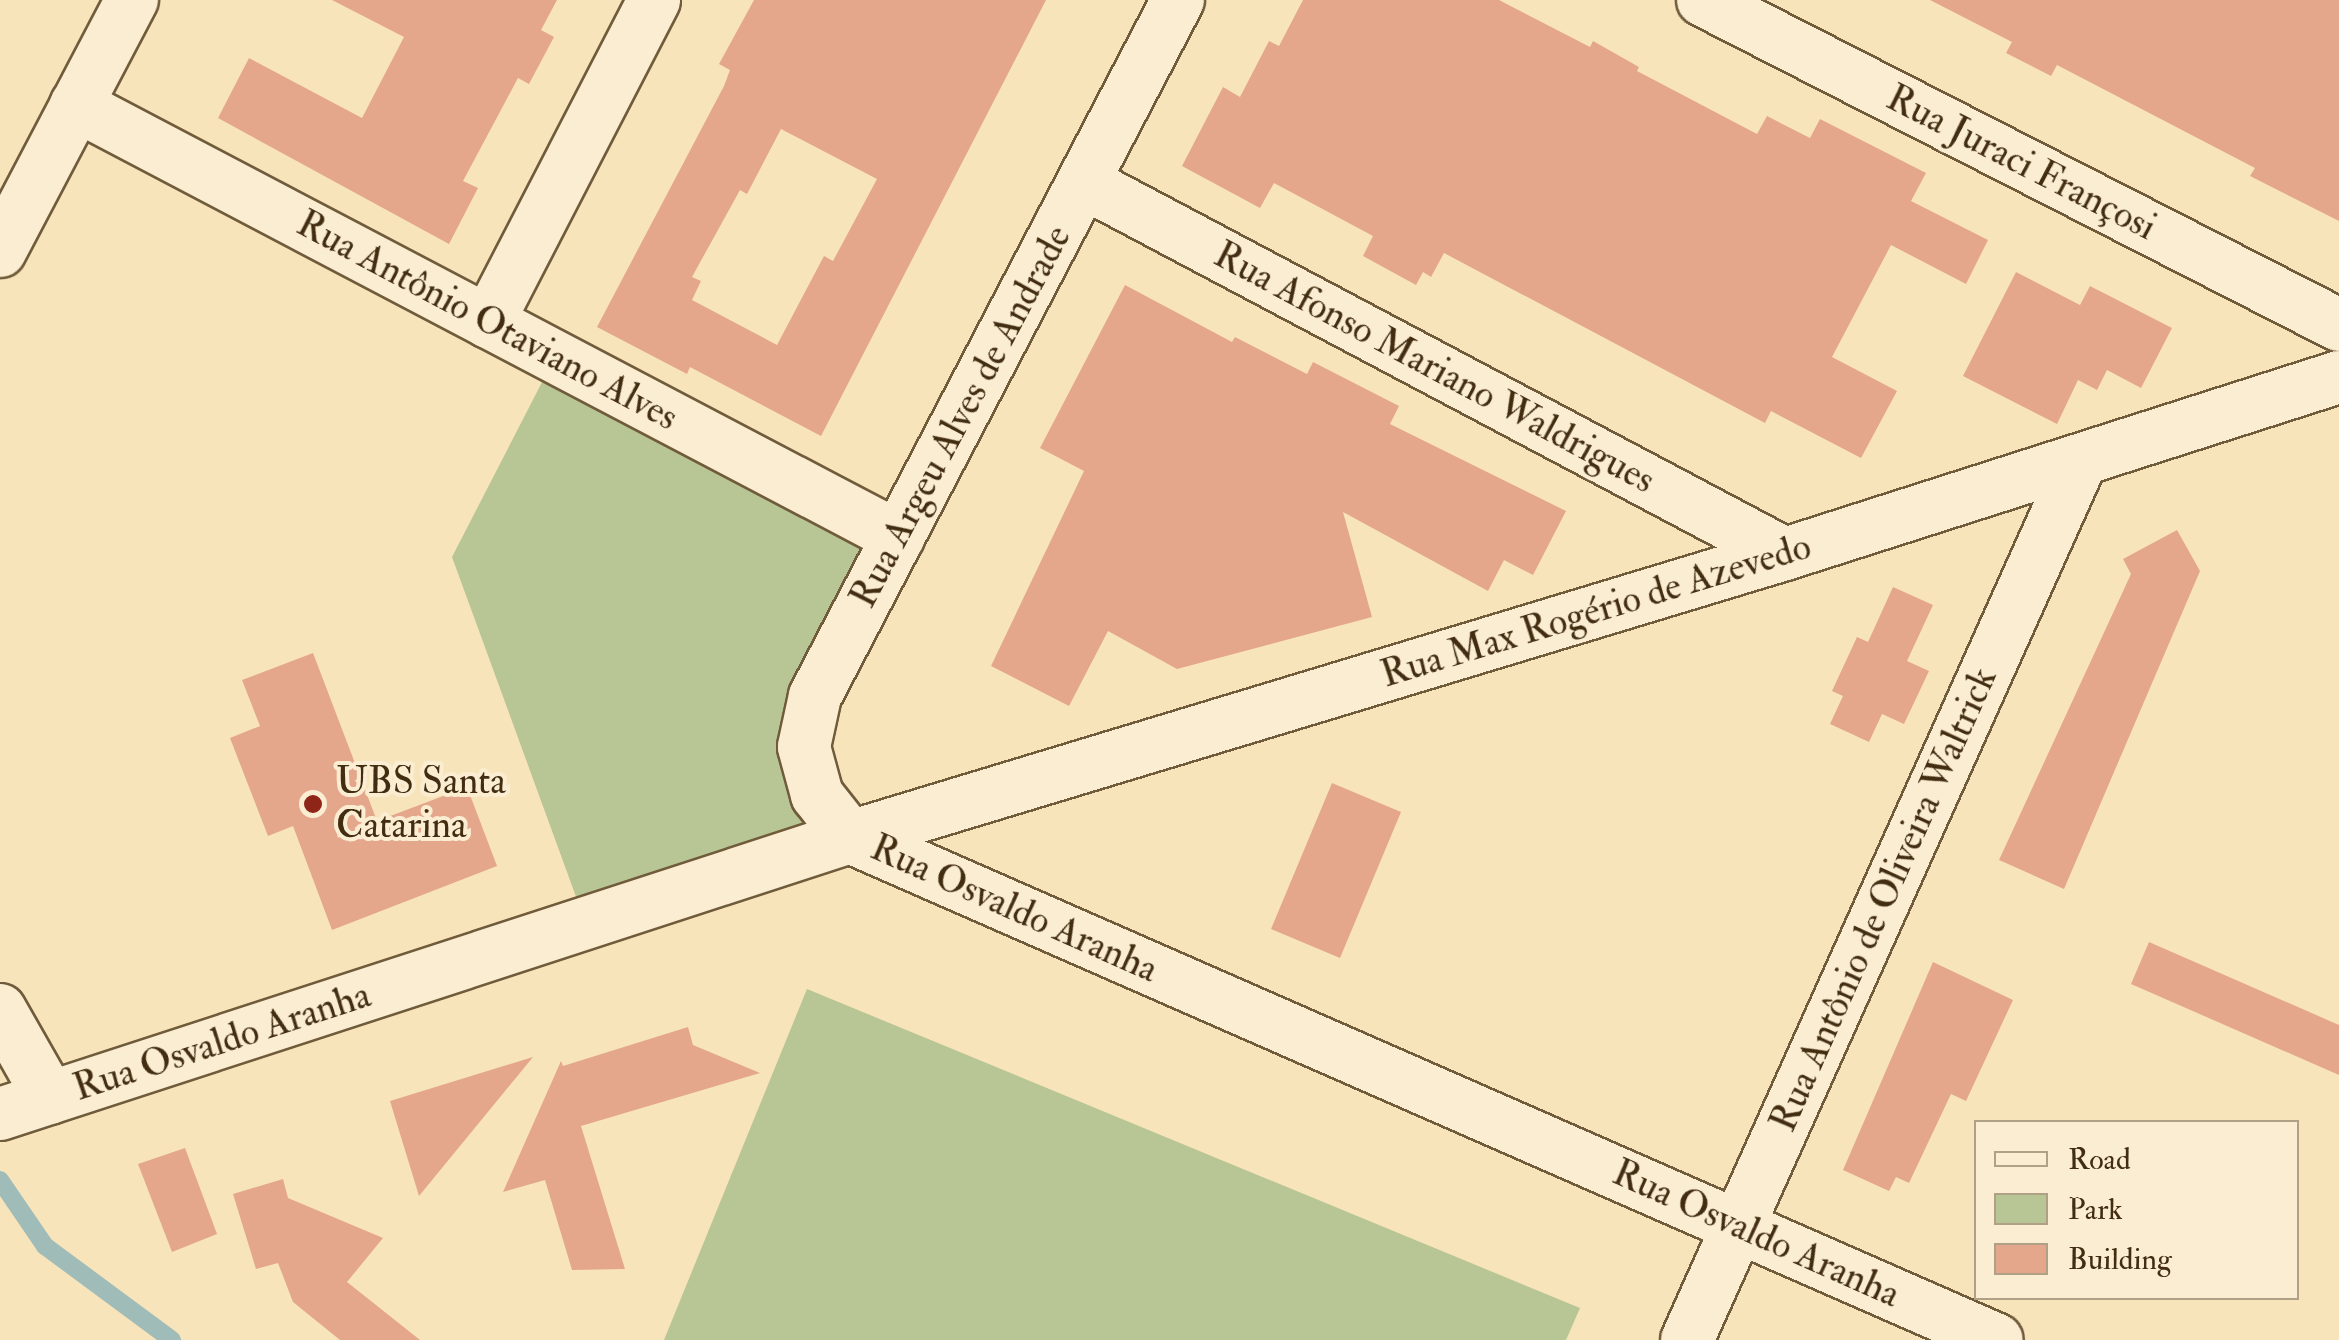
<!DOCTYPE html>
<meta charset="utf-8">
<style>
body{margin:0}
#map{position:relative;width:2339px;height:1340px;overflow:hidden;background:#f8e4ba;font-family:"IM FELL Double Pica",serif}
div>[style]{position:absolute}
[style*='--x']{left:calc(var(--x)*1px);top:calc(var(--y)*1px);width:calc(var(--w)*1px);rotate:calc(var(--a)*1deg)}
.green>*{inset:0;background:#b8c594}
.stream>*{height:18px;margin:-9px;padding:0 9px;transform-origin:9px;border-radius:9px;background:#a0bcb9}
.building>*{inset:0;background:#e4a78c}
.roads{filter:drop-shadow(2px 0 #705b3b) drop-shadow(-2px 0 #705b3b) drop-shadow(0 2px #705b3b) drop-shadow(0 -2px #705b3b)}
.minor>*{height:52px;margin:-26px;padding:0 26px;transform-origin:26px;border-radius:26px;background:#faedd2}
.dots>*{width:28px;height:28px;translate:-50% -50%;box-sizing:border-box;border:5px solid #faedd2;border-radius:50%}
span{translate:-50% -50%;white-space:nowrap;text-align:center;line-height:1.15;-webkit-text-stroke:8px #faedd2;paint-order:stroke}
.street-label{font-size:38px;color:#422d11}
.poi-label{font-size:38px;color:#422d11}
.left{translate:0 -50%;text-align:left}
.legend{position:absolute;left:1974px;top:1120px;width:325px;height:180px;box-sizing:border-box;background:#faedd2;border:2px solid #b0a085;margin:0;padding:12px 18px;list-style:none;font-size:30px;color:#422d11}
.legend li{display:flex;align-items:center;gap:20px;height:50px}
.legend b{width:50px;border:2px solid #b0a085}
</style>
<div id="map">
<div class="green">
<i style="clip-path:polygon(555px 357px,898px 537px,815px 696px,850px 837px,586px 924px,452px 557px)"></i>
<i style="clip-path:polygon(807px 989px,1580px 1308px,1566px 1340px,664px 1340px)"></i>
</div>
<div class="stream">
<i style="--x:0;--y:1180;--w:80;--a:55.7"></i>
<i style="--x:45;--y:1246;--w:158;--a:36.5"></i>
</div>
<div class="building">
<i style="clip-path:polygon(332px 0,557px 0,541px 30px,554px 37px,529px 84px,518px 78px,463px 181px,478px 188px,449px 244px,218px 118px,249px 58px,362px 118px,404px 37px)"></i>
<i style="clip-path:polygon(evenodd,754px 0,1046px 0,821px 436px,690px 367px,687px 374px,597px 327px,724px 86px,730px 70px,719px 64px,754px 0,781px 129px,877px 179px,833px 261px,824px 256px,777px 345px,692px 300px,701px 281px,692px 277px,740px 190px,747px 194px,781px 129px)"></i>
<i style="clip-path:polygon(1303px 0,1499px 0,1590px 47px,1593px 41px,1639px 67px,1637px 71px,1757px 134px,1767px 116px,1810px 138px,1820px 119px,1926px 173px,1911px 201px,1988px 240px,1966px 284px,1891px 245px,1832px 357px,1897px 391px,1861px 458px,1771px 411px,1765px 423px,1444px 253px,1431px 277px,1423px 272px,1416px 285px,1363px 256px,1373px 236px,1274px 183px,1260px 208px,1182px 166px,1223px 87px,1240px 97px,1269px 41px,1279px 46px)"></i>
<i style="clip-path:polygon(1930px 0,2339px 0,2339px 221px,2250px 176px,2255px 168px,2057px 65px,2051px 76px,2006px 53px,2012px 42px)"></i>
<i style="clip-path:polygon(2016px 272px,2080px 305px,2090px 286px,2172px 328px,2141px 388px,2107px 370px,2097px 390px,2078px 380px,2057px 424px,1963px 376px)"></i>
<i style="clip-path:polygon(1125px 285px,1232px 342px,1235px 337px,1307px 374px,1313px 362px,1399px 406px,1390px 424px,1566px 511px,1533px 575px,1504px 560px,1488px 591px,1343px 512px,1372px 617px,1177px 669px,1108px 631px,1069px 706px,991px 666px,1084px 471px,1040px 448px)"></i>
<i style="clip-path:polygon(2177px 530px,2200px 571px,2064px 889px,1999px 860px,2131px 574px,2123px 559px)"></i>
<i style="clip-path:polygon(1893px 587px,1933px 605px,1907px 661px,1929px 671px,1904px 724px,1882px 714px,1869px 742px,1830px 724px,1843px 696px,1832px 691px,1857px 637px,1868px 642px)"></i>
<i style="clip-path:polygon(313px 653px,377px 821px,467px 787px,497px 866px,332px 930px,293px 826px,268px 836px,230px 738px,260px 726px,242px 680px)"></i>
<i style="clip-path:polygon(1332px 783px,1401px 812px,1340px 958px,1271px 929px)"></i>
<i style="clip-path:polygon(2149px 942px,2339px 1025px,2339px 1075px,2131px 984px)"></i>
<i style="clip-path:polygon(1933px 962px,2013px 1000px,1966px 1101px,1951px 1094px,1909px 1183px,1896px 1177px,1889px 1191px,1843px 1170px)"></i>
<i style="clip-path:polygon(688px 1027px,693px 1045px,760px 1073px,581px 1126px,625px 1269px,572px 1270px,545px 1180px,503px 1192px,561px 1061px,563px 1066px)"></i>
<i style="clip-path:polygon(533px 1057px,419px 1196px,390px 1101px)"></i>
<i style="clip-path:polygon(185px 1148px,217px 1234px,172px 1252px,138px 1164px)"></i>
<i style="clip-path:polygon(283px 1179px,288px 1198px,383px 1238px,347px 1282px,420px 1340px,340px 1340px,293px 1302px,278px 1263px,256px 1269px,233px 1194px)"></i>
</div>
<div class="roads">
<div class="minor">
<i style="--x:1178;--y:0;--w:785;--a:117.54"></i>
<i style="--x:815;--y:696;--w:52;--a:102.2"></i>
<i style="--x:804;--y:747;--w:50;--a:74.8"></i>
<i style="--x:817;--y:795;--w:53;--a:51.8"></i>
<i style="--x:850;--y:837;--w:1252;--a:23.68"></i>
<i style="--x:1703;--y:0;--w:714;--a:27.07"></i>
<i style="--x:76;--y:105;--w:929;--a:27.72"></i>
<i style="--x:1083;--y:182;--w:794;--a:27.92"></i>
<i style="--x:0;--y:251;--w:284;--a:-62.3"></i>
<i style="--x:488;--y:322;--w:362;--a:-62.7"></i>
<i style="--x:0;--y:1010;--w:101;--a:60.4"></i>
<i style="--x:0;--y:1114;--w:894;--a:-18.05"></i>
<i style="--x:850;--y:837;--w:977;--a:-16.84"></i>
<i style="--x:1785;--y:554;--w:582;--a:-17.72"></i>
<i style="--x:1687;--y:1340;--w:963;--a:-65.86"></i>
</div>
</div>
<div class="dots">
<i style="left:313px;top:804px;background:#8f2418"></i>
</div>
<div class="street-label">
<span style="left:2021px;top:163px;rotate:27deg">Rua Juraci Françosi</span>
<span style="left:487px;top:321px;rotate:28deg">Rua Antônio Otaviano Alves</span>
<span style="left:1434px;top:368px;rotate:28deg">Rua Afonso Mariano Waldrigues</span>
<span style="left:961px;top:417px;rotate:-62deg">Rua Argeu Alves de Andrade</span>
<span style="left:1596px;top:611px;rotate:-17deg">Rua Max Rogério de Azevedo</span>
<span style="left:1884px;top:900px;rotate:-66deg">Rua Antônio de Oliveira Waltrick</span>
<span style="left:1014px;top:909px;rotate:24deg">Rua Osvaldo Aranha</span>
<span style="left:222px;top:1042px;rotate:-18deg">Rua Osvaldo Aranha</span>
<span style="left:1756px;top:1234px;rotate:24deg">Rua Osvaldo Aranha</span>
</div>
<div class="poi-label">
<span class="left" style="left:336px;top:804px">UBS Santa<br>Catarina</span>
</div>
<ul class="legend">
<li><b style="height:12px;background:#faedd2"></b>Road</li>
<li><b style="height:28px;background:#b8c594"></b>Park</li>
<li><b style="height:28px;background:#e4a78c"></b>Building</li>
</ul>
</div>
